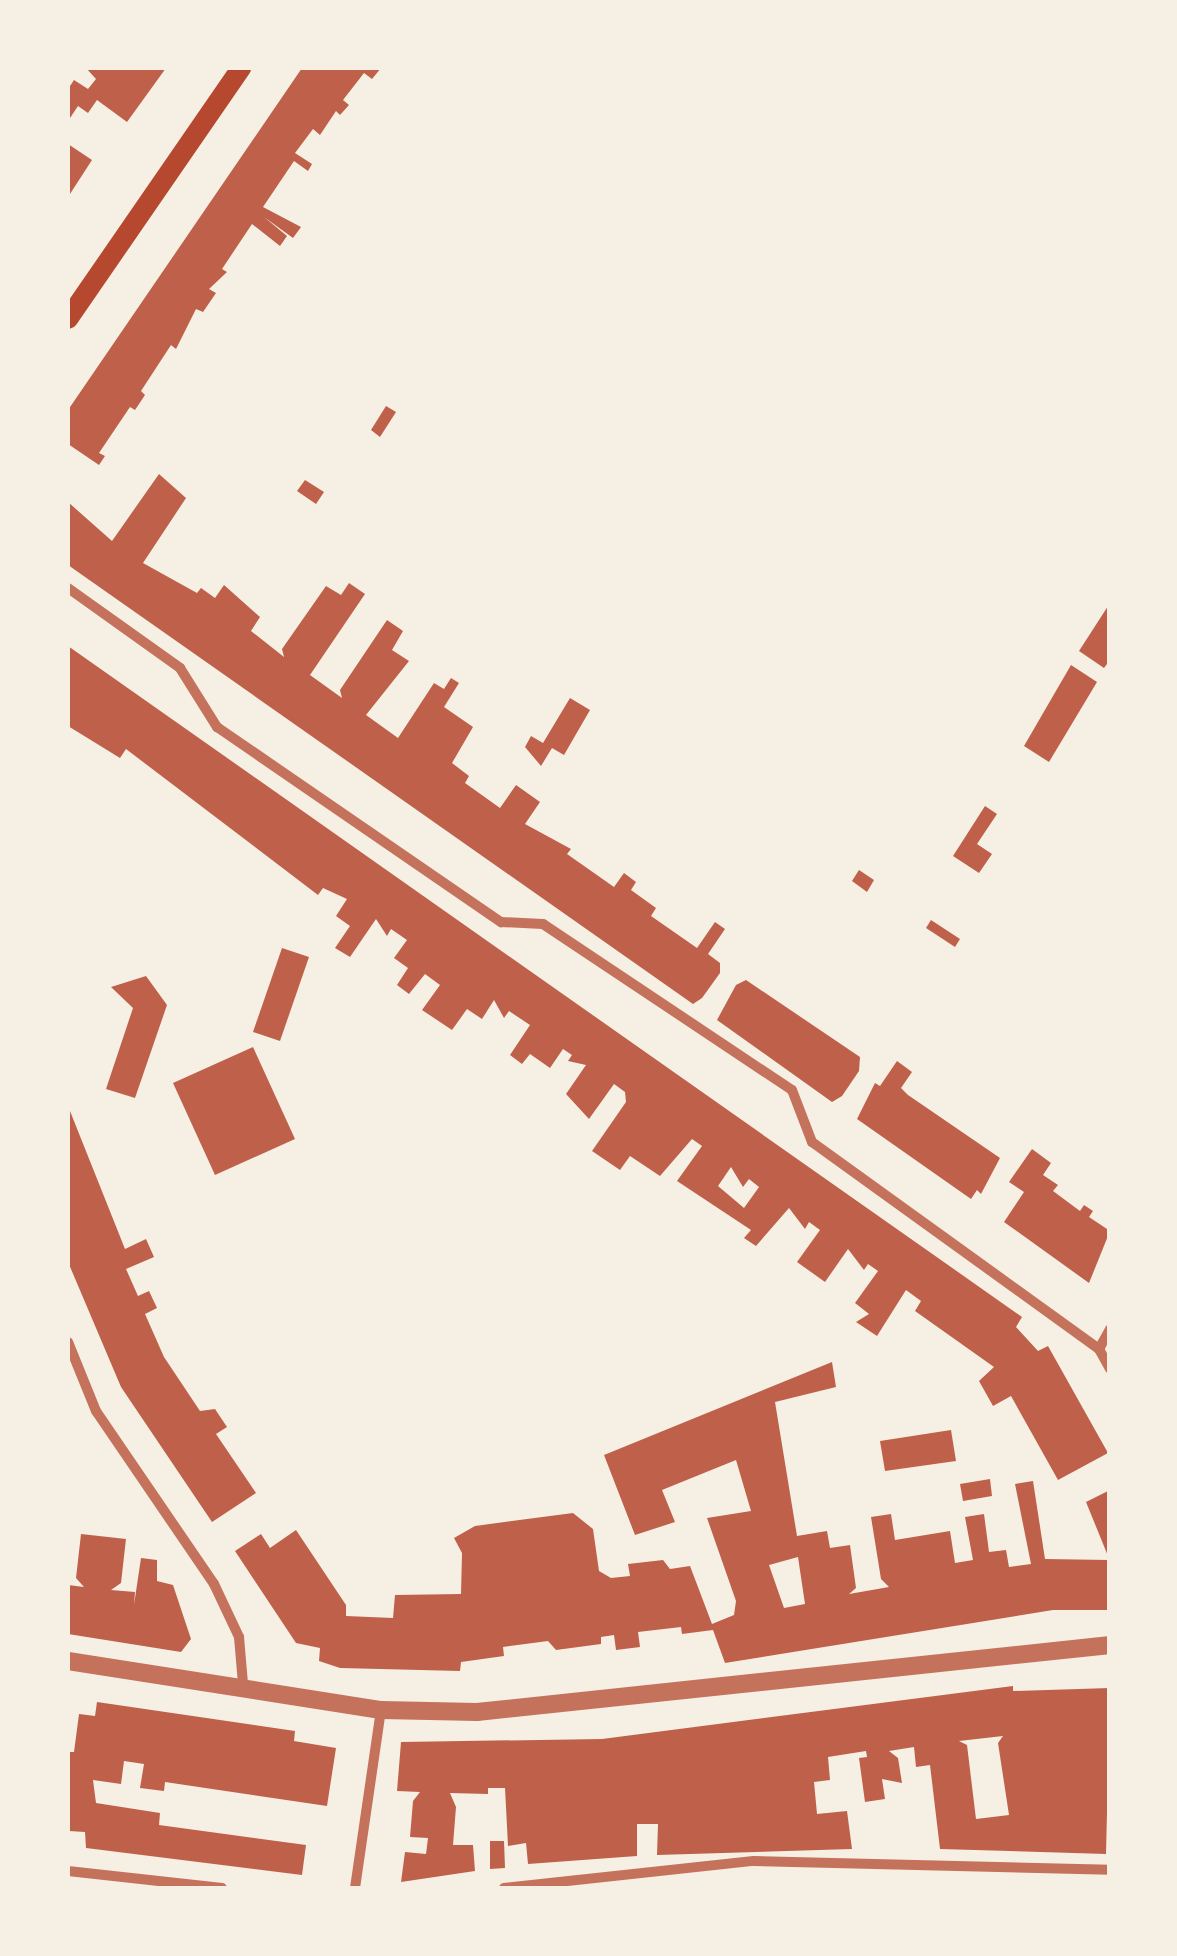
<!DOCTYPE html>
<style>
body{margin:0}
#map{position:relative;width:1177px;height:1956px;overflow:hidden;background:#f6efe4;font-family:"Work Sans",sans-serif}
div>[style]{position:absolute}
[style*='--x']{left:calc(var(--x)*1px);top:calc(var(--y)*1px);width:calc(var(--w)*1px);rotate:calc(var(--a)*1deg)}
.building>*{inset:0;background:#bf614a}
.minor>*{height:10px;margin:-5px;padding:0 5px;transform-origin:5px;border-radius:5px;background:#c5725c}
.tertiary>*{height:18px;margin:-9px;padding:0 9px;transform-origin:9px;border-radius:9px;background:#c5725c}
.secondary>*{height:20px;margin:-10px;padding:0 10px;transform-origin:10px;border-radius:10px;background:#b5482f}
span{translate:-50% -50%;white-space:nowrap;text-align:center;line-height:1.15;-webkit-text-stroke:8px #f6efe4;paint-order:stroke}
.frame{position:absolute;inset:0;border:70px solid #f6efe4;pointer-events:none}
</style>
<div id="map">
<div class="building">
<i style="clip-path:polygon(86px 68px,166px 68px,127px 122px,97px 100px,88px 113px,78px 106px,68px 121px,68px 89px,74px 80px,88px 89px,96px 79px)"></i>
<i style="clip-path:polygon(302px 68px,381px 68px,372px 79px,364px 73px,343px 100px,349px 105px,340px 115px,336px 111px,320px 135px,313px 129px,295px 153px,312px 164px,308px 171px,294px 161px,263px 207px,301px 227px,293px 238px,264px 217px,287px 236px,280px 246px,252px 224px,222px 269px,227px 272px,209px 289px,216px 293px,203px 312px,196px 309px,176px 349px,171px 345px,141px 391px,145px 395px,135px 410px,130px 407px,99px 453px,105px 456px,99px 465px,68px 444px,68px 410px)"></i>
<i style="clip-path:polygon(68px 144px,92px 160px,68px 197px)"></i>
<i style="clip-path:polygon(386px 406px,396px 412px,380px 437px,371px 430px)"></i>
<i style="clip-path:polygon(159px 474px,186px 498px,143px 563px,197px 593px,201px 588px,215px 598px,224px 585px,260px 617px,251px 631px,284px 657px,282px 649px,326px 586px,341px 595px,349px 583px,365px 594px,310px 675px,342px 698px,340px 690px,387px 620px,403px 631px,392px 650px,409px 661px,366px 715px,398px 738px,434px 683px,444px 689px,451px 678px,459px 683px,444px 707px,473px 727px,452px 763px,469px 776px,465px 783px,500px 808px,516px 785px,540px 802px,525px 824px,571px 849px,567px 854px,614px 887px,624px 873px,636px 882px,631px 890px,656px 908px,651px 916px,697px 948px,715px 922px,725px 929px,708px 954px,720px 963px,720px 973px,702px 998px,693px 1004px,68px 565px,68px 502px,112px 541px)"></i>
<i style="clip-path:polygon(305px 480px,324px 492px,316px 504px,297px 491px)"></i>
<i style="clip-path:polygon(1110px 603px,1110px 660px,1104px 668px,1079px 651px)"></i>
<i style="clip-path:polygon(evenodd,68px 646px,1022px 1317px,1016px 1327px,1038px 1351px,1048px 1346px,1108px 1453px,1058px 1480px,1011px 1396px,993px 1406px,979px 1381px,994px 1367px,915px 1311px,921px 1301px,906px 1290px,877px 1336px,856px 1322px,869px 1314px,855px 1303px,878px 1271px,868px 1264px,864px 1270px,848px 1249px,825px 1282px,797px 1262px,820px 1230px,809px 1222px,805px 1229px,789px 1208px,756px 1246px,744px 1238px,751px 1230px,677px 1181px,702px 1146px,692px 1139px,660px 1176px,630px 1156px,620px 1170px,592px 1151px,626px 1102px,625px 1092px,614px 1084px,589px 1119px,566px 1094px,586px 1065px,568px 1061px,572px 1055px,563px 1049px,550px 1068px,530px 1054px,522px 1064px,510px 1055px,530px 1025px,509px 1011px,504px 1018px,494px 1000px,482px 1019px,467px 1009px,452px 1030px,422px 1010px,440px 985px,425px 974px,409px 994px,397px 985px,408px 968px,394px 958px,407px 940px,391px 929px,387px 936px,376px 919px,350px 957px,335px 948px,350px 926px,336px 916px,347px 899px,323px 888px,318px 895px,126px 749px,120px 758px,68px 726px,68px 646px,731px 1167px,743px 1187px,749px 1179px,759px 1187px,744px 1208px,718px 1186px,731px 1167px)"></i>
<i style="clip-path:polygon(1071px 665px,1097px 682px,1049px 762px,1024px 746px)"></i>
<i style="clip-path:polygon(570px 698px,590px 710px,564px 755px,552px 748px,541px 766px,525px 747px,531px 736px,543px 743px)"></i>
<i style="clip-path:polygon(985px 806px,997px 814px,977px 844px,992px 854px,979px 873px,953px 856px)"></i>
<i style="clip-path:polygon(859px 870px,874px 880px,867px 892px,852px 881px)"></i>
<i style="clip-path:polygon(931px 920px,960px 939px,955px 947px,926px 928px)"></i>
<i style="clip-path:polygon(282px 948px,309px 957px,280px 1041px,253px 1032px)"></i>
<i style="clip-path:polygon(146px 976px,167px 1005px,135px 1098px,106px 1089px,133px 1008px,111px 987px)"></i>
<i style="clip-path:polygon(746px 980px,860px 1057px,859px 1071px,842px 1096px,832px 1102px,717px 1020px,736px 985px)"></i>
<i style="clip-path:polygon(253px 1047px,295px 1139px,215px 1175px,173px 1083px)"></i>
<i style="clip-path:polygon(897px 1061px,912px 1072px,901px 1088px,908px 1095px,1000px 1158px,981px 1194px,977px 1190px,971px 1199px,857px 1119px,875px 1083px,880px 1086px)"></i>
<i style="clip-path:polygon(68px 1106px,125px 1249px,146px 1239px,154px 1257px,126px 1269px,138px 1296px,149px 1291px,157px 1308px,145px 1314px,164px 1357px,200px 1411px,215px 1409px,227px 1427px,216px 1434px,256px 1493px,212px 1522px,121px 1387px,68px 1262px)"></i>
<i style="clip-path:polygon(1032px 1149px,1051px 1163px,1043px 1175px,1058px 1185px,1053px 1191px,1080px 1211px,1084px 1205px,1093px 1211px,1089px 1217px,1110px 1231px,1089px 1283px,1004px 1222px,1024px 1192px,1009px 1182px)"></i>
<i style="clip-path:polygon(evenodd,832px 1362px,836px 1387px,775px 1402px,797px 1536px,827px 1531px,830px 1548px,850px 1545px,856px 1588px,849px 1594px,889px 1587px,881px 1579px,871px 1517px,891px 1514px,895px 1540px,950px 1531px,955px 1563px,973px 1560px,965px 1517px,984px 1514px,989px 1552px,1006px 1550px,1009px 1567px,1031px 1564px,1015px 1484px,1033px 1481px,1045px 1559px,1110px 1560px,1110px 1610px,1053px 1610px,725px 1663px,713px 1630px,682px 1634px,681px 1627px,638px 1632px,640px 1647px,616px 1650px,614px 1635px,601px 1637px,601px 1644px,556px 1650px,548px 1641px,503px 1647px,504px 1656px,461px 1662px,460px 1671px,340px 1668px,319px 1661px,320px 1648px,296px 1643px,235px 1551px,261px 1534px,270px 1548px,296px 1530px,346px 1605px,346px 1616px,393px 1618px,395px 1595px,461px 1594px,462px 1553px,454px 1538px,475px 1526px,573px 1513px,593px 1529px,599px 1571px,611px 1578px,630px 1576px,628px 1564px,663px 1560px,670px 1569px,690px 1566px,712px 1624px,734px 1615px,736px 1601px,707px 1518px,751px 1511px,736px 1460px,662px 1490px,675px 1522px,635px 1535px,604px 1455px,832px 1362px,798px 1557px,805px 1604px,784px 1608px,769px 1565px,798px 1557px)"></i>
<i style="clip-path:polygon(951px 1430px,956px 1461px,885px 1471px,880px 1441px)"></i>
<i style="clip-path:polygon(990px 1479px,992px 1496px,963px 1501px,960px 1484px)"></i>
<i style="clip-path:polygon(1110px 1490px,1110px 1556px,1108px 1556px,1086px 1502px)"></i>
<i style="clip-path:polygon(81px 1534px,126px 1539px,121px 1583px,111px 1590px,135px 1592px,134px 1605px,141px 1558px,157px 1560px,157px 1581px,173px 1585px,191px 1639px,181px 1652px,68px 1634px,68px 1585px,84px 1587px,76px 1578px)"></i>
<i style="clip-path:polygon(evenodd,1013px 1686px,1013px 1691px,1110px 1688px,1106px 1854px,940px 1849px,930px 1765px,916px 1767px,914px 1747px,889px 1751px,898px 1758px,902px 1783px,882px 1779px,885px 1799px,865px 1802px,859px 1758px,867px 1757px,866px 1751px,828px 1757px,830px 1780px,814px 1782px,817px 1814px,847px 1811px,852px 1849px,657px 1855px,658px 1824px,637px 1824px,637px 1856px,528px 1864px,526px 1843px,508px 1846px,505px 1788px,488px 1788px,488px 1794px,450px 1793px,456px 1807px,453px 1845px,473px 1845px,475px 1871px,401px 1882px,405px 1852px,426px 1854px,428px 1838px,410px 1837px,413px 1801px,420px 1792px,397px 1791px,401px 1742px,602px 1739px,1013px 1686px,1003px 1736px,998px 1743px,1009px 1815px,976px 1819px,967px 1745px,959px 1741px,1003px 1736px)"></i>
<i style="clip-path:polygon(97px 1702px,295px 1731px,294px 1741px,336px 1748px,327px 1806px,165px 1782px,164px 1791px,140px 1788px,144px 1764px,124px 1761px,121px 1784px,93px 1780px,96px 1803px,160px 1813px,159px 1825px,306px 1845px,302px 1875px,86px 1848px,85px 1832px,69px 1831px,68px 1752px,74px 1752px,79px 1714px,95px 1716px)"></i>
<i style="clip-path:polygon(490px 1841px,504px 1841px,505px 1868px,490px 1869px)"></i>
</div>
<div class="minor">
<i style="--x:68;--y:588;--w:138;--a:35.5"></i>
<i style="--x:180;--y:668;--w:70;--a:57.9"></i>
<i style="--x:217;--y:727;--w:345;--a:34.5"></i>
<i style="--x:501;--y:922;--w:42;--a:2.7"></i>
<i style="--x:543;--y:924;--w:299;--a:33.7"></i>
<i style="--x:792;--y:1090;--w:56;--a:69"></i>
<i style="--x:812;--y:1142;--w:354;--a:35.8"></i>
<i style="--x:1099;--y:1349;--w:23;--a:61"></i>
<i style="--x:68;--y:1342;--w:74;--a:67.9"></i>
<i style="--x:96;--y:1411;--w:209;--a:55.7"></i>
<i style="--x:214;--y:1584;--w:59;--a:64.7"></i>
<i style="--x:239;--y:1637;--w:47;--a:85.1"></i>
<i style="--x:1099;--y:1349;--w:23;--a:-61"></i>
<i style="--x:68;--y:1871;--w:155;--a:6.3"></i>
<i style="--x:355;--y:1888;--w:180;--a:-81.7"></i>
<i style="--x:504;--y:1888;--w:251;--a:-6.2"></i>
<i style="--x:754;--y:1861;--w:356;--a:1.4"></i>
</div>
<div class="tertiary">
<i style="--x:68;--y:1661;--w:317;--a:8.9"></i>
<i style="--x:381;--y:1710;--w:96;--a:1.2"></i>
<i style="--x:477;--y:1712;--w:637;--a:-6.04"></i>
</div>
<div class="secondary">
<i style="--x:68;--y:319;--w:305;--a:-55.4"></i>
</div>
<div class="frame"></div>
</div>
